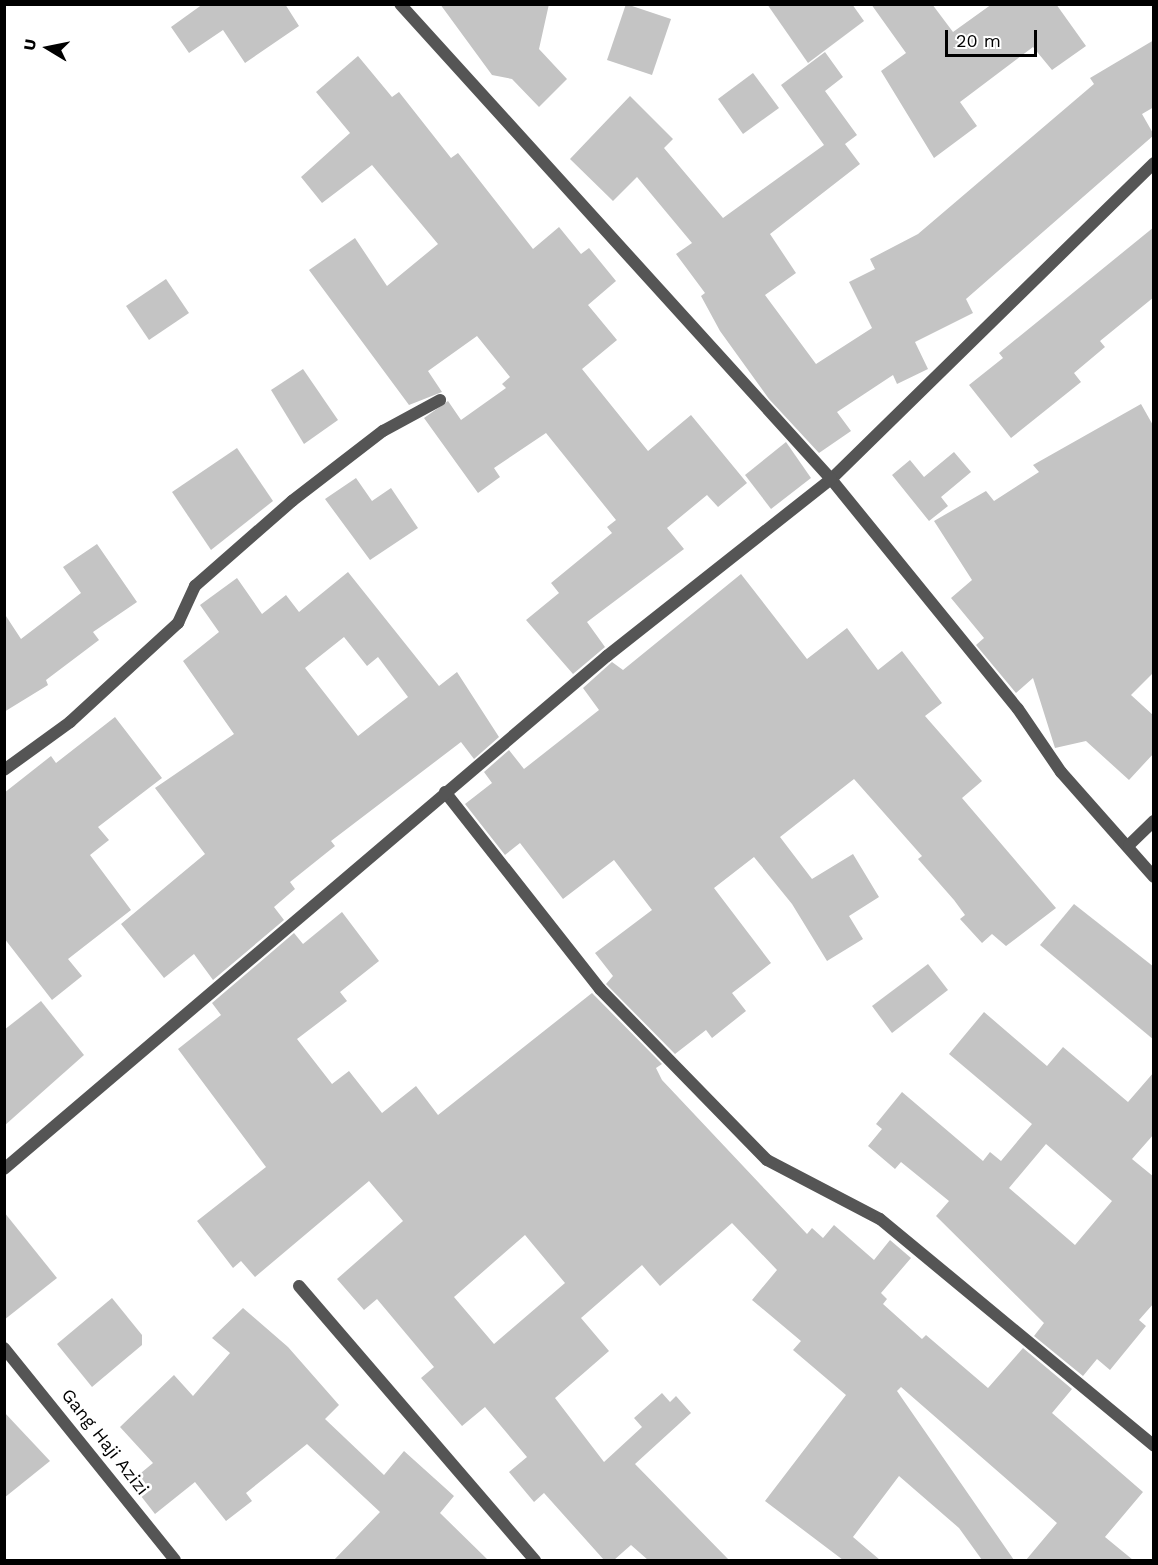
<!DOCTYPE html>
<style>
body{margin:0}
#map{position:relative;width:1158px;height:1565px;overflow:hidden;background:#fff;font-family:"Work Sans",sans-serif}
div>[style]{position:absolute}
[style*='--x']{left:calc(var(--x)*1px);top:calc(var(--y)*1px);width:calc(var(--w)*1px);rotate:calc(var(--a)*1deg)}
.building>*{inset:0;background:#c4c4c4}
.street>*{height:12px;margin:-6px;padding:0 6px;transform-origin:6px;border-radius:6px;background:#555}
span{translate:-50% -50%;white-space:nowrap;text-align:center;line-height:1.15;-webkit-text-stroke:6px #fff;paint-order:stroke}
.street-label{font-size:18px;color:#000}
.frame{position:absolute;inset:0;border:6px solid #000;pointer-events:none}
.north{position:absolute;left:18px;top:18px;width:60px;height:60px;-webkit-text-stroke:4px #fff;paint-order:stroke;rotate:280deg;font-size:16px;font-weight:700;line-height:24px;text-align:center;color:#000}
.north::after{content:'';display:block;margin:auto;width:21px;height:27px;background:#000;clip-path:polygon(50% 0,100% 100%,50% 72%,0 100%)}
.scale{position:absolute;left:945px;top:30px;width:92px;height:27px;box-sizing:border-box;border:3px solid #000;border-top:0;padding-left:8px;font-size:18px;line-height:21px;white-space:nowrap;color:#000;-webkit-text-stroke:4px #fff;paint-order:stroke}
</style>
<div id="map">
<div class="building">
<i style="clip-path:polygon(203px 4px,285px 4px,299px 26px,245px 63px,223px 30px,189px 53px,171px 27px)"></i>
<i style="clip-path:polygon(440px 4px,549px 4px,539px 49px,567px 79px,539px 107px,512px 79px,492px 75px)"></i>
<i style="clip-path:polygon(626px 4px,671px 19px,652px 75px,607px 60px)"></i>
<i style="clip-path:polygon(767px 4px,852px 4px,864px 21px,808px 63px)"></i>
<i style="clip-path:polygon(871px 4px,932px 4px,953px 32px,992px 4px,1056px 4px,1086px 46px,1052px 70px,1033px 47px,960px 102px,977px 126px,934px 158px,881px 71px,906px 53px)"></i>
<i style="clip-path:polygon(1154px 40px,1154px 107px,1142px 114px,1154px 135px,966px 299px,973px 313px,915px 342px,928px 369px,897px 384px,893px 375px,837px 412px,851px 431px,819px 453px,769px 399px,720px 331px,701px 296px,705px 293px,676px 254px,692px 243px,637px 177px,613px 201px,570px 159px,630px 96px,673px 139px,664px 148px,723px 218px,824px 145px,781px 85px,825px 52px,843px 77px,825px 91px,857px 135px,845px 144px,860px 164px,770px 234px,796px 273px,765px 295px,816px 364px,872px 328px,849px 282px,875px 269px,870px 259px,918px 234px,1094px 84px,1090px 78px)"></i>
<i style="clip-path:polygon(358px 56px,392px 97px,399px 92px,451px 158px,458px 153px,533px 249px,559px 227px,581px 254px,589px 248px,616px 281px,588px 305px,617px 340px,582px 369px,648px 451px,691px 415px,747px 483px,718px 507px,707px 495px,667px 528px,684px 549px,587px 622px,605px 647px,573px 674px,526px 620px,559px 593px,551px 583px,612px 533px,607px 527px,616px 520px,546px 433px,494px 468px,500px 477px,478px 493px,424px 418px,448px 401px,461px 420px,506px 388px,502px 384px,510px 377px,477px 336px,428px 371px,442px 392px,409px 405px,309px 270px,355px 238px,387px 286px,438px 244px,372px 165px,322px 203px,301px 177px,350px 133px,316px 92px)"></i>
<i style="clip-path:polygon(753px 73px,779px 108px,743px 134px,718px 99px)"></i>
<i style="clip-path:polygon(1154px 227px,1154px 297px,1100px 341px,1105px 347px,1074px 373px,1081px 382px,1011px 438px,969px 385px,1003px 358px,999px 353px)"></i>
<i style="clip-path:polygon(166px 279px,189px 313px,149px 340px,126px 306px)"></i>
<i style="clip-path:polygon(303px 369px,338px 420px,304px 444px,271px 390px)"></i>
<i style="clip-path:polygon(1141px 404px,1154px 427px,1154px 672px,1131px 695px,1154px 716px,1154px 753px,1129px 780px,1086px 741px,1055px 748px,1033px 678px,1016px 693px,976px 645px,984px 638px,951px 598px,972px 580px,934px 521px,986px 491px,994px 501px,1039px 472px,1033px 465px)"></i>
<i style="clip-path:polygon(786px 442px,811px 478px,771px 509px,745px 475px)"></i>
<i style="clip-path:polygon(237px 448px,273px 501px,211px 550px,172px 492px)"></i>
<i style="clip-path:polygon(954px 452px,971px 472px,941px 497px,948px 506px,929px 521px,892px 475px,910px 460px,924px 477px)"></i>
<i style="clip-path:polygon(356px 478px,372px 501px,391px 488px,418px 528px,370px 560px,325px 499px)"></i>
<i style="clip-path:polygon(97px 544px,137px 602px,93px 632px,99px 640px,46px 680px,48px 685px,4px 712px,4px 613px,21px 639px,81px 593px,63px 567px)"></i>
<i style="clip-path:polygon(evenodd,348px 572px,439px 686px,457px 672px,499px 737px,474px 759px,461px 742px,331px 841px,335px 846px,290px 882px,295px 889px,274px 907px,284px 920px,213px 980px,194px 954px,164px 978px,121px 924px,205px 854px,155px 788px,234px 734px,183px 661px,219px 632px,200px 605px,237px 578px,262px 614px,286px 595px,299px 612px,348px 572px,344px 637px,367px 666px,378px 657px,408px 697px,358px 736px,305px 668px,344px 637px)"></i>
<i style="clip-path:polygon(741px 574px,807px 659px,847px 628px,878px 670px,902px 651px,942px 703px,925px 716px,982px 781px,962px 798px,1056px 908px,1006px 946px,992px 934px,982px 943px,960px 919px,965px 915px,954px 900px,918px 859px,922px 856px,854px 779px,780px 837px,812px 879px,853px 854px,879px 897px,849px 916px,863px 939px,827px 961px,792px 904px,754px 857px,714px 888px,771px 963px,732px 993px,746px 1011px,712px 1038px,706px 1030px,675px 1054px,606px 984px,613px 976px,595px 953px,652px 910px,614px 860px,563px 899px,520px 843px,505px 855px,465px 804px,492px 783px,484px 772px,509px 750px,524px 769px,599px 710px,583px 688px,612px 662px,623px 670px)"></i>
<i style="clip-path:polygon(115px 717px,162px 778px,98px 827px,109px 840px,90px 855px,131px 910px,68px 959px,82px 976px,52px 1000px,4px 938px,4px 793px,51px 756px,56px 763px)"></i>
<i style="clip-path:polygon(1074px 904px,1154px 967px,1154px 1040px,1040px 945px)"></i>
<i style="clip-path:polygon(evenodd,342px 912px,379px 961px,340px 992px,347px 1001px,297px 1039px,332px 1084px,349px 1071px,382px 1113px,416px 1086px,438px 1115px,592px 993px,662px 1064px,656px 1068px,662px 1080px,807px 1234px,812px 1228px,823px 1238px,834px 1225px,874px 1260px,890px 1240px,911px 1258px,881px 1293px,887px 1299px,883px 1304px,922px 1339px,926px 1335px,988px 1388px,1023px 1348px,1072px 1389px,1052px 1413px,1143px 1492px,1105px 1537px,1133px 1560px,1026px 1560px,1057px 1523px,901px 1387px,897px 1391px,1014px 1560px,982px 1560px,959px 1528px,899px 1476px,853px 1537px,880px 1560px,843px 1560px,765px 1501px,846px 1395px,793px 1350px,801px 1341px,752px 1300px,777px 1270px,732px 1223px,660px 1286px,642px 1265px,581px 1318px,609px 1351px,555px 1398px,604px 1462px,642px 1427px,634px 1418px,662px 1393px,670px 1402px,676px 1396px,691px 1413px,635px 1464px,729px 1560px,648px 1560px,631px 1545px,614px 1560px,604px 1560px,544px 1493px,534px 1502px,509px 1472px,527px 1457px,485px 1407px,462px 1426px,421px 1378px,434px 1367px,377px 1299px,364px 1310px,337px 1279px,403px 1221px,369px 1181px,255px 1277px,241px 1261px,233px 1268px,197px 1221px,266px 1167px,178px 1049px,221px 1015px,212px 1003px,294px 933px,303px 944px,342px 912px,525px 1235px,565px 1283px,494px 1344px,454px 1297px,525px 1235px)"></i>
<i style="clip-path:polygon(928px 964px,948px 990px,892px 1033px,872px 1006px)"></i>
<i style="clip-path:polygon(41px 1001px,84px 1055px,4px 1126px,4px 1030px)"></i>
<i style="clip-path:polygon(evenodd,984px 1012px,1047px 1066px,1063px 1047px,1128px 1102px,1154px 1072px,1154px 1134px,1132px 1159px,1154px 1177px,1154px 1303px,1139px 1320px,1146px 1326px,1110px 1370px,1097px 1359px,1083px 1376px,1034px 1336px,1044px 1323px,936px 1216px,949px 1201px,901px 1162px,895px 1169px,868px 1146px,882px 1129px,876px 1124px,902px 1092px,983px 1161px,990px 1152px,1001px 1161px,1032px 1124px,949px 1054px,984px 1012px,1046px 1144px,1112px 1201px,1075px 1245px,1009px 1188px,1046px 1144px)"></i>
<i style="clip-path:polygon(4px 1212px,57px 1278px,4px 1320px)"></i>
<i style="clip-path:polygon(112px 1298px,142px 1335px,142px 1345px,92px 1387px,57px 1344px)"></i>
<i style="clip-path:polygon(243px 1308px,288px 1347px,339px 1405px,325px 1419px,384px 1475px,404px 1451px,454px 1496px,440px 1513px,488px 1560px,334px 1560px,380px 1512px,307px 1444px,246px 1493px,252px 1501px,226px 1521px,195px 1482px,155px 1514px,130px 1482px,153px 1463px,120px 1427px,174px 1375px,193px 1396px,230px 1353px,212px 1338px)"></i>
<i style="clip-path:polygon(4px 1412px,50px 1461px,4px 1498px)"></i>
</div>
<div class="street">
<i style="--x:1154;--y:163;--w:452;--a:135.6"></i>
<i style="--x:831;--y:479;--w:296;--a:50.9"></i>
<i style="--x:1018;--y:709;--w:76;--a:55.7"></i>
<i style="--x:1061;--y:772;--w:140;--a:48.5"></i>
<i style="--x:4;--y:770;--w:82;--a:-36"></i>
<i style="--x:70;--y:722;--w:147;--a:-42.5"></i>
<i style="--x:178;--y:623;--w:41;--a:-65.3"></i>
<i style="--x:195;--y:586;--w:129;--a:-41.2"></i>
<i style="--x:292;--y:501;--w:115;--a:-37.6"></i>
<i style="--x:383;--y:431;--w:65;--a:-28.5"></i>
<i style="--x:445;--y:792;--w:251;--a:51.8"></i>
<i style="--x:600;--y:989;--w:239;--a:45.7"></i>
<i style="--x:767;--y:1160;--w:127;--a:27.6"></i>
<i style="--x:880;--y:1219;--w:356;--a:39.6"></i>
<i style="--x:1129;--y:845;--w:35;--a:-44"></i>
<i style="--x:4;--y:1169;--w:792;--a:-40.39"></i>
<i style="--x:607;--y:656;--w:285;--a:-38.3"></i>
<i style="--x:831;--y:479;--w:641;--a:-132.22"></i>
<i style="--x:299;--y:1286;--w:362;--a:49.3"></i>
<i style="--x:4;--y:1348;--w:272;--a:51.1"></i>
</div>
<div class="street-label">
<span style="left:105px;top:1442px;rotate:52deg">Gang Haji Azizi</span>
</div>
<div class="frame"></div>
<div class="north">U</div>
<div class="scale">20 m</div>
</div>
